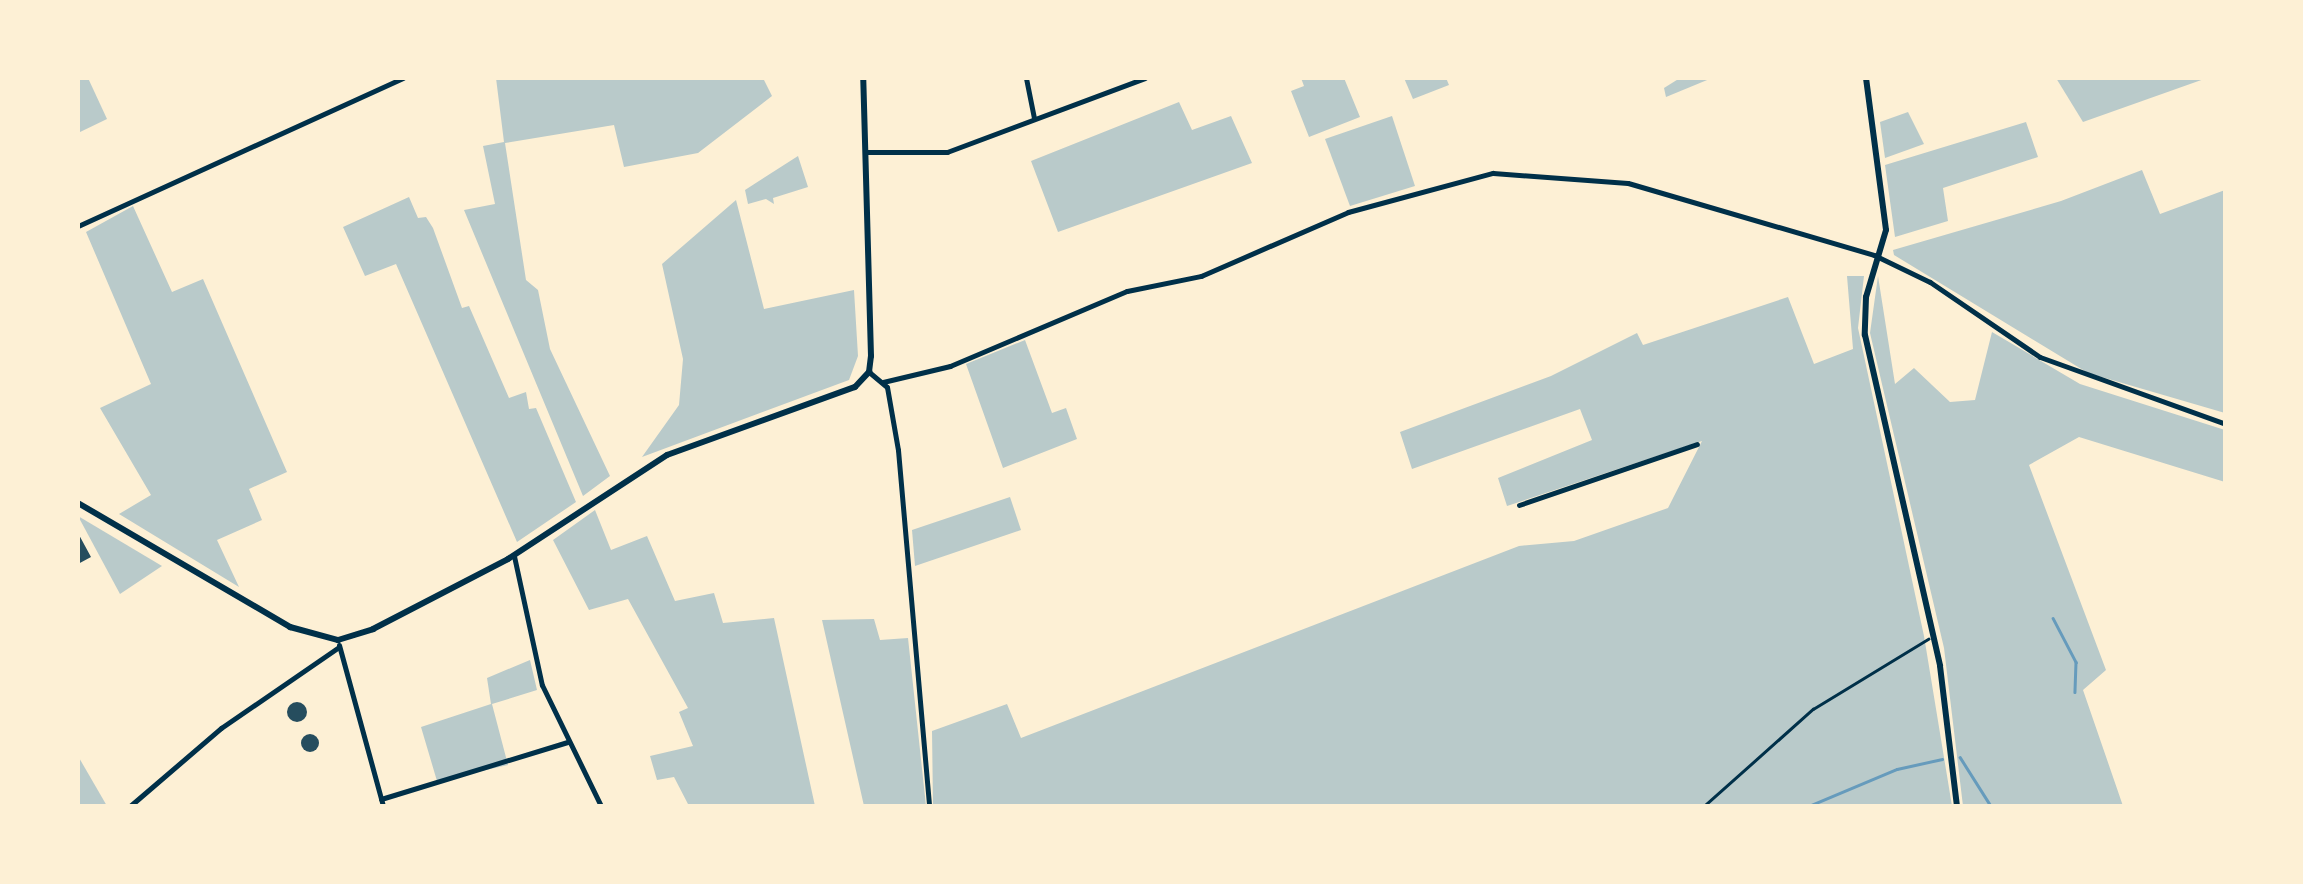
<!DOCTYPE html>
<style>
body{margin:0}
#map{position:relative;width:2303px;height:884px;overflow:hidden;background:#fdf0d5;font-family:Barlow,sans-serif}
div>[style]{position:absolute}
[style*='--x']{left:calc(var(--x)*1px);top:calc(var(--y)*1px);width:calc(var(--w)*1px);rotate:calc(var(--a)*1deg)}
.green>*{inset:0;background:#b9caca}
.stream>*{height:2.5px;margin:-1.25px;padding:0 1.25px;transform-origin:1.25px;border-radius:1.25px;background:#669bbc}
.building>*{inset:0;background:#264d5e}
.round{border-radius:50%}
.path>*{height:2.5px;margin:-1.25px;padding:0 1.25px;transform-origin:1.25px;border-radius:1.25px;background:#003049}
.minor>*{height:5px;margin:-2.5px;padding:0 2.5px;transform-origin:2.5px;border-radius:2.5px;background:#003049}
.tertiary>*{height:6px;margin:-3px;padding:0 3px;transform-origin:3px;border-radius:3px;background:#003049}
span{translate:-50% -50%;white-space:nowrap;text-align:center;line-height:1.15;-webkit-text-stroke:8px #fdf0d5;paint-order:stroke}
.frame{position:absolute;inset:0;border:80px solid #fdf0d5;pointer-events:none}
</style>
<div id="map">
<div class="green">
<i style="clip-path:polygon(78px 78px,88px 78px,107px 119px,78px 133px)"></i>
<i style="clip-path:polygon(496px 78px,763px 78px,772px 96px,698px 153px,624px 167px,614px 125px,505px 143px,526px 280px,538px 290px,550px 349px,610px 476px,583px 496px,464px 210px,495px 204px,483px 146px,504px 142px)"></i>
<i style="clip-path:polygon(1301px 78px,1344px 78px,1360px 117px,1309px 137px,1291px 91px,1304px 86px)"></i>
<i style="clip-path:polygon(1404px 78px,1446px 78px,1449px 85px,1413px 99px)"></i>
<i style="clip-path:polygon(1680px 78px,1712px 78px,1666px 97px,1664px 88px)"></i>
<i style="clip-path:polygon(2056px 78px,2207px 78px,2083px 122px)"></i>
<i style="clip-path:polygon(1179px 102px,1192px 130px,1231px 116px,1252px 163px,1058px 232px,1031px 161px)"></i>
<i style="clip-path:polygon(1908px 112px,1924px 144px,1885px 158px,1880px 122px)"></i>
<i style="clip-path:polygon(1392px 116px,1415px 186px,1350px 206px,1325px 139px)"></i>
<i style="clip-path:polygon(2026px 122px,2038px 157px,1943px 188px,1948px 221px,1895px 237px,1885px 165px)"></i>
<i style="clip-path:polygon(798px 156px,808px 187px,773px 198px,774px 204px,766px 199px,748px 204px,745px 190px)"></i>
<i style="clip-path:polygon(2142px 170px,2160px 214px,2225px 190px,2225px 413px,2088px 373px,1894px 255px,1893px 250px,2061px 201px)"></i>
<i style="clip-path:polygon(409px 197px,418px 218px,426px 217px,433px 228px,462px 308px,469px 306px,509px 398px,526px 392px,529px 409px,536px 408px,576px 502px,517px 542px,396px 264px,365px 276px,343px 227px)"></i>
<i style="clip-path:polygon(736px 200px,764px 309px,854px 290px,858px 356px,849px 380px,642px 457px,679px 405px,683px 359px,662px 264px)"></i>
<i style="clip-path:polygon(133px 206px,172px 292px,203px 279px,287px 472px,249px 489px,262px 520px,217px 540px,239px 587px,119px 514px,151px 495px,100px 408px,151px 384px,86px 232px)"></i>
<i style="clip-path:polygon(1847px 276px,1864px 276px,1858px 328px,1924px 636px,1952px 806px,933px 806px,932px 731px,1007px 704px,1021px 738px,1519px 546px,1574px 541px,1668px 508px,1702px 441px,1507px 506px,1498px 478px,1592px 440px,1580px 409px,1412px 469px,1400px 432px,1551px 376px,1637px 333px,1643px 345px,1788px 297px,1814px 364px,1853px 349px)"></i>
<i style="clip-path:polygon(1878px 276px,1895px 384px,1914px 368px,1950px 402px,1975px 400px,1992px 332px,2080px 384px,2225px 430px,2225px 482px,2079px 437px,2029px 465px,2106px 670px,2083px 690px,2123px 806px,1963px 806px,1944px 648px,1870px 333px)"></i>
<i style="clip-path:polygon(1025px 340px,1052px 413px,1066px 408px,1077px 439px,1003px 468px,966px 364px)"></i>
<i style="clip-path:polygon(1010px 497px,1021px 530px,915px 566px,912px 530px)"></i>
<i style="clip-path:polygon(595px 510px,611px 550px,647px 536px,675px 601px,714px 593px,723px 623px,774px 618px,815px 806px,689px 806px,674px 777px,657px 780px,650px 756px,693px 746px,679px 712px,688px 708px,628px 599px,589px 610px,553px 540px)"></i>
<i style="clip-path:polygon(78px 516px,162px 566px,120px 594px)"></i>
<i style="clip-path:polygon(874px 619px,880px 640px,908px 638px,926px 806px,864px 806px,822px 620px)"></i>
<i style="clip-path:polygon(530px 660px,537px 690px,492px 704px,508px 765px,437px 781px,421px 727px,491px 704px,487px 678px)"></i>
<i style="clip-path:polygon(78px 756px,107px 806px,78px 806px)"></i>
</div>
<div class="stream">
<i style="--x:2053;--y:618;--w:50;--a:62.4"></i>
<i style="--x:2076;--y:662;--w:30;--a:92"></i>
<i style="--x:1960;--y:757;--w:58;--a:57.7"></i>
<i style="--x:1809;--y:806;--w:95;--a:-22.8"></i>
<i style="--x:1897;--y:769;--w:46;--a:-12.5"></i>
</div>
<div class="building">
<i style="clip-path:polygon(78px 533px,91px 557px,78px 564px,78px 575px)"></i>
<i class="round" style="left:287px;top:702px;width:20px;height:20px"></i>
<i class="round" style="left:301px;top:734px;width:18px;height:18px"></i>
</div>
<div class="path">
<i style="--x:1704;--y:806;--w:146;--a:-41.7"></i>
<i style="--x:1813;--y:709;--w:135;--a:-31.3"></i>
<i style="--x:1878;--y:806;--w:10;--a:0"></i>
</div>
<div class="minor">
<i style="--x:1026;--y:78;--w:41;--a:78.7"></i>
<i style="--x:865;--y:152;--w:82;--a:0"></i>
<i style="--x:947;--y:152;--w:211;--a:-20.5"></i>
<i style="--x:78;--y:226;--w:357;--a:-24.5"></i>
<i style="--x:869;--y:372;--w:23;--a:40"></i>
<i style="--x:887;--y:387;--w:64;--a:80.1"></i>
<i style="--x:898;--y:450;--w:357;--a:85"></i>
<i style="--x:883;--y:382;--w:69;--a:-13.4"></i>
<i style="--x:950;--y:366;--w:192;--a:-23"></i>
<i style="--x:1127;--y:291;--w:76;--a:-11.5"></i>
<i style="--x:1201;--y:276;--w:160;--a:-23.5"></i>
<i style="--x:1348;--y:212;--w:150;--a:-15.1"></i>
<i style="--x:1493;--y:173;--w:135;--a:4.2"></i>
<i style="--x:1628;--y:183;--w:256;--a:16.3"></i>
<i style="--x:1874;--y:255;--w:62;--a:25.7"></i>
<i style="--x:1930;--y:282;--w:133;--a:34.3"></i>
<i style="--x:2040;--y:357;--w:198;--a:19.8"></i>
<i style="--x:1519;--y:505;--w:188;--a:-18.9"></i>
<i style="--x:514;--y:556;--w:132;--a:77.8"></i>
<i style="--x:542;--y:685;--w:135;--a:64"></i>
<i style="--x:339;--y:645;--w:167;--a:74.7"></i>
<i style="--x:381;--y:799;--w:195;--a:-17"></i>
<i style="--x:130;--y:806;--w:120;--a:-40.6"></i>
<i style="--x:221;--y:728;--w:143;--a:-34.5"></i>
</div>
<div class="tertiary">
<i style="--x:1866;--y:78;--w:153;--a:82.5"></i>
<i style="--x:1886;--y:230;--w:70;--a:106.6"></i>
<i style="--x:1866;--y:297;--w:38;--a:92"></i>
<i style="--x:1865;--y:335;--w:339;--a:77.2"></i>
<i style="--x:1940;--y:666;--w:141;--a:83.1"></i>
<i style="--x:78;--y:503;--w:246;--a:30.3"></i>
<i style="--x:290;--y:627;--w:50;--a:15.2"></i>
<i style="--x:338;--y:640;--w:37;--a:-17"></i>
<i style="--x:373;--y:629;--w:152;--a:-27.4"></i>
<i style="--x:508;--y:559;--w:190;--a:-33.2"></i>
<i style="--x:667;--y:455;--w:200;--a:-19.9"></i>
<i style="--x:855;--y:387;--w:21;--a:-47"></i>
<i style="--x:869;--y:372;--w:16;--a:-83"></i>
<i style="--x:871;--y:356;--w:278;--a:-91.6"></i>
</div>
<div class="frame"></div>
</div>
